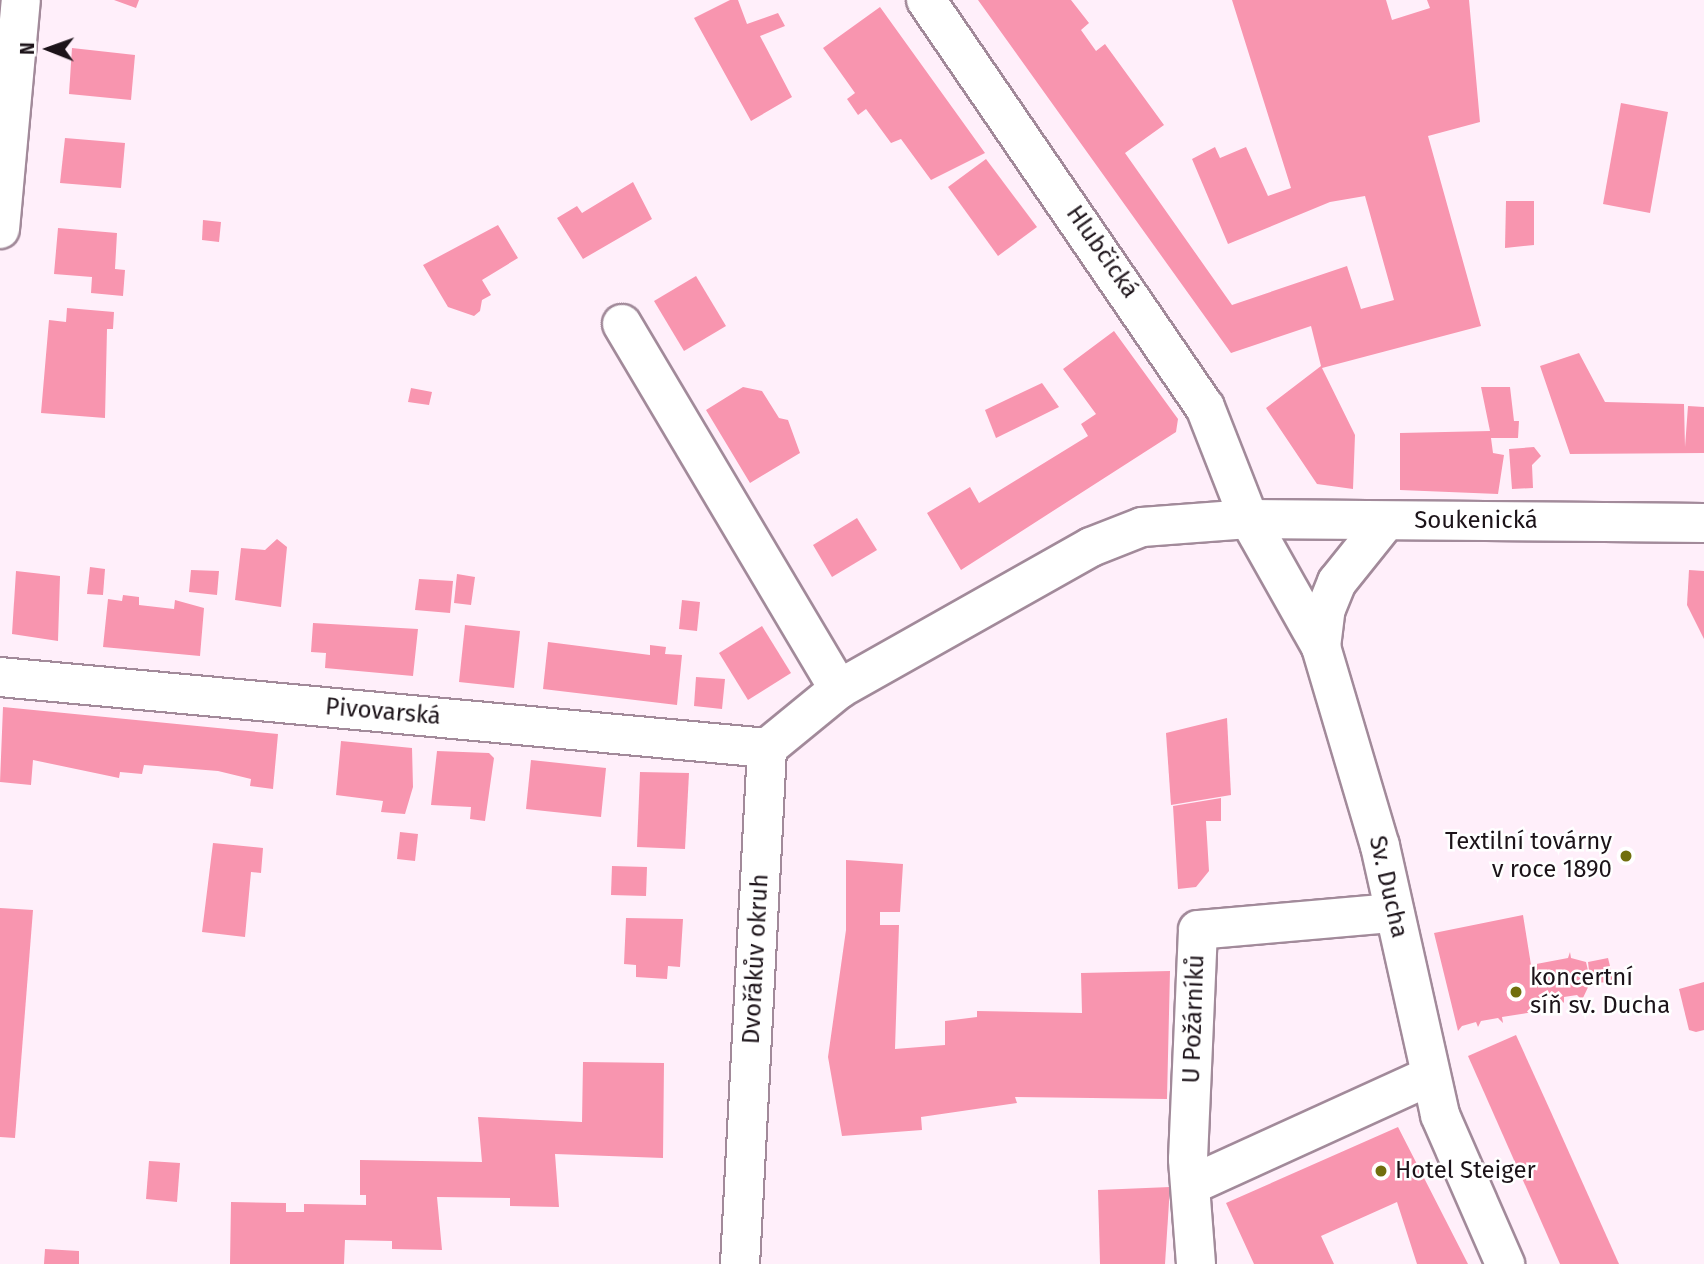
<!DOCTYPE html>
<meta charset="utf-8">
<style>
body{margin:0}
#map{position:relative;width:1704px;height:1264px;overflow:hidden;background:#ffeffa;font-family:"Fira Sans",sans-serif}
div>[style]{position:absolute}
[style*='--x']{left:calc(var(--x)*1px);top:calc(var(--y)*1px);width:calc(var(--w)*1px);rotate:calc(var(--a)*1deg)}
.building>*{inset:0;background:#f895af}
.roads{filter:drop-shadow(2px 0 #a28a9a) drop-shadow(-2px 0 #a28a9a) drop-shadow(0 2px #a28a9a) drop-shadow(0 -2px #a28a9a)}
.street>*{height:38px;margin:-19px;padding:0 19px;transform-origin:19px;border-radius:19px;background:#fff}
.dots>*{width:19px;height:19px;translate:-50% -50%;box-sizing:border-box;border:4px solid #fff;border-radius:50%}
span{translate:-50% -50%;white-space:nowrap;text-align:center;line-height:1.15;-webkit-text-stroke:5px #fff;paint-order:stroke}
.street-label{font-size:24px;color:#1c1319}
.poi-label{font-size:24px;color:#1c1319}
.right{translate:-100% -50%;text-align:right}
.left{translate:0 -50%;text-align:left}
.north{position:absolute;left:14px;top:14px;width:70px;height:70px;-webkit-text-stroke:5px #fff;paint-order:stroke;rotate:271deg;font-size:19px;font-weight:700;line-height:28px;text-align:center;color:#1c1319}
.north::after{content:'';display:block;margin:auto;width:24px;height:32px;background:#1c1319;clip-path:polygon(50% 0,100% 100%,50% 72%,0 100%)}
</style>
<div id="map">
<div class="building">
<i style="clip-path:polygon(114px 0,139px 0,136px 8px)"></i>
<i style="clip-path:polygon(730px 0,738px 0,747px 24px,778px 13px,785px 26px,760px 36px,792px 97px,751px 121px,694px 18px)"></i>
<i style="clip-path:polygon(978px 0,1071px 0,1089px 23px,1081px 30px,1096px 51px,1105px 44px,1164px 125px,1125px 153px,1232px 305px,1347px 266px,1361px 309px,1394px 300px,1365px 196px,1330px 202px,1228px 244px,1192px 159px,1215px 147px,1220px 158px,1246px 147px,1268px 196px,1291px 188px,1232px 0,1386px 0,1392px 20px,1430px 8px,1427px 0,1469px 0,1480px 122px,1428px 136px,1481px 326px,1322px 368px,1355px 435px,1353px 489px,1317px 484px,1266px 408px,1321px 366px,1311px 326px,1231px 353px)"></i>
<i style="clip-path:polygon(880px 7px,985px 153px,931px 180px,901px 139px,891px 143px,866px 109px,858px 115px,847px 99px,855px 93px,823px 48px)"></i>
<i style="clip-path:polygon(72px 48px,135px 55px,131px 100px,69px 94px)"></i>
<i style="clip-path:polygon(1621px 103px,1668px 112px,1650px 213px,1603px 204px)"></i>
<i style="clip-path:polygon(65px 138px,125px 143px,121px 188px,60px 183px)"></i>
<i style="clip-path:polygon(986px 159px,1037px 227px,998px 256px,948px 187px)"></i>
<i style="clip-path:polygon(633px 182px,652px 219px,583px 259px,557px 218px,577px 206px,582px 213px)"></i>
<i style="clip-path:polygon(1506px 201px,1534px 201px,1534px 245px,1505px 248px)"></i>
<i style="clip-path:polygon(203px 220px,221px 222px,219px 242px,202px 240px)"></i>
<i style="clip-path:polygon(498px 225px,518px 258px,482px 280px,491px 295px,482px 300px,480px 311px,474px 316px,448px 307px,423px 265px)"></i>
<i style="clip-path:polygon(58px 228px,117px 233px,115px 269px,125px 270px,123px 296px,91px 293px,92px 277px,54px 274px)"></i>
<i style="clip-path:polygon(696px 276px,726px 326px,684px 351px,654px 301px)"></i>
<i style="clip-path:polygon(67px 308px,114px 312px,113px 329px,107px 329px,105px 418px,41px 413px,49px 320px,66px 322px)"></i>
<i style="clip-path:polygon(1114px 331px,1178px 419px,1176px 432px,961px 570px,927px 513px,970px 487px,979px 503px,1088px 436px,1081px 424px,1096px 414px,1063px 369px)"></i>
<i style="clip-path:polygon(1579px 353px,1605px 402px,1684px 404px,1685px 447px,1688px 406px,1704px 407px,1704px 453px,1570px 454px,1540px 366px)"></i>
<i style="clip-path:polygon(1042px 383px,1059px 407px,996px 438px,985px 410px)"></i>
<i style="clip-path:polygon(743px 387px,762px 391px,779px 418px,788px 420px,800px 453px,750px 483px,706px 410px)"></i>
<i style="clip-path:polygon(1481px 387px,1510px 387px,1514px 421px,1519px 421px,1518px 438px,1491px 438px,1493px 453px,1504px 455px,1498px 494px,1400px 490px,1400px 433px,1490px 431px)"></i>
<i style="clip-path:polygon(411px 388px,432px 392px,429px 405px,408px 402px)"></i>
<i style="clip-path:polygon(1534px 447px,1541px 456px,1532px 465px,1533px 488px,1512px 489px,1509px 449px)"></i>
<i style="clip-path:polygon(857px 518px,877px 550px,832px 577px,813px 545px)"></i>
<i style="clip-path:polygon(277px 539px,287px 547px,281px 607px,235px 600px,241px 548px,265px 550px)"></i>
<i style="clip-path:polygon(90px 567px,105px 569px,103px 595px,87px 594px)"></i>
<i style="clip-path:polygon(191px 570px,219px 571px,217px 595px,189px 592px)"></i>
<i style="clip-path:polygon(1689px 570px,1704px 571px,1704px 639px,1687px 605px)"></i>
<i style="clip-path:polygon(16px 571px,60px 576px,58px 641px,12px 634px)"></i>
<i style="clip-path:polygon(457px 574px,475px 577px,471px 605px,454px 603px)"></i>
<i style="clip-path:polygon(419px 579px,453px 581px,450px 613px,415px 610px)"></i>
<i style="clip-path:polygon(123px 595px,139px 597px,139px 605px,174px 609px,175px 600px,204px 608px,200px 656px,103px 647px,108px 599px,122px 601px)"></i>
<i style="clip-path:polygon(682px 600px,700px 602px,697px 631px,679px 629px)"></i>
<i style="clip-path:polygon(313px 623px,418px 629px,413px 676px,325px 668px,326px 653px,311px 652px)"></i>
<i style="clip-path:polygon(465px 625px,520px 631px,514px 688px,459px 682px)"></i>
<i style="clip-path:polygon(762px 626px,791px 673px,748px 700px,719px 653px)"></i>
<i style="clip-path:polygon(548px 642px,650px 655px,650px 645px,666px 647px,665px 654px,682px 655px,677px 705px,543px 689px)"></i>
<i style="clip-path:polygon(696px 677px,725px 679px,722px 709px,694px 706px)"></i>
<i style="clip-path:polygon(3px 707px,278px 734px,273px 789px,250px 786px,251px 779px,218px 771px,144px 765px,142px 774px,120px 772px,119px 778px,33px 760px,31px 785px,0 782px)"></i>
<i style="clip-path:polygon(1227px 718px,1231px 795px,1171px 805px,1166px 733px)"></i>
<i style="clip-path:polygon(341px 741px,412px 748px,413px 787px,405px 814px,381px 812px,383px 801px,336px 795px)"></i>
<i style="clip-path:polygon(437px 751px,489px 753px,494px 758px,485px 821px,470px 819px,471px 807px,431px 805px)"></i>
<i style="clip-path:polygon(531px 760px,606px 768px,601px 817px,526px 809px)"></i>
<i style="clip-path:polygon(640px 772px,689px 773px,685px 849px,637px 847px)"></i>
<i style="clip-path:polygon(1221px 798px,1221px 821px,1206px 821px,1209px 871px,1196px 887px,1178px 889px,1173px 806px)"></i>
<i style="clip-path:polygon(400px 832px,418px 834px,415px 861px,397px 859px)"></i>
<i style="clip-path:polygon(213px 843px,263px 848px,261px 873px,251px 872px,245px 937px,202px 932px)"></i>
<i style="clip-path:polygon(846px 860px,903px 864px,900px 912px,880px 912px,880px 925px,899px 925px,895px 1049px,945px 1045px,945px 1021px,977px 1017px,977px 1011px,1082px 1013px,1081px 973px,1170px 971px,1167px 1099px,1015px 1097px,1017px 1103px,921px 1117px,922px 1130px,842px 1136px,828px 1057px,846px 930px)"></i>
<i style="clip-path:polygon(612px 866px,647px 867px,646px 896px,611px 895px)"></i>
<i style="clip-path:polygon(0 908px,33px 910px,15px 1138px,0 1137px)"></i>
<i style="clip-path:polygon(1523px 915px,1531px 965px,1568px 958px,1570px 952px,1571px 958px,1586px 962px,1590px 979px,1588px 962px,1608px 958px,1614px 982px,1590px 983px,1582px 1000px,1577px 995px,1564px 997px,1564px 1003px,1559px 998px,1538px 1002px,1541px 1011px,1502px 1017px,1503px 1023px,1498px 1018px,1481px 1021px,1478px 1027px,1476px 1022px,1462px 1026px,1458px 1031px,1434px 933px)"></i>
<i style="clip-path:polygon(626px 918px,683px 919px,680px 967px,668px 966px,667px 979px,636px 977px,636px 965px,624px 964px)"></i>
<i style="clip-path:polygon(1704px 982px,1704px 1030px,1696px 1032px,1689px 1030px,1679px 989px)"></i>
<i style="clip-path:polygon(1516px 1035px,1550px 1110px,1619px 1264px,1560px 1264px,1468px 1056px)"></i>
<i style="clip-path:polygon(583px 1062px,664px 1063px,663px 1158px,555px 1154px,559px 1207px,510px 1206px,510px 1198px,437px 1197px,442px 1250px,392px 1249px,392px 1241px,345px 1240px,344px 1264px,230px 1264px,231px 1202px,286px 1203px,286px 1212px,304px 1212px,304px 1204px,366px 1205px,366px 1195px,360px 1195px,360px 1160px,482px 1162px,478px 1117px,582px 1122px)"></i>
<i style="clip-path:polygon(1398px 1127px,1468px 1264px,1417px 1264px,1397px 1202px,1321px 1236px,1334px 1264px,1254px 1264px,1226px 1203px)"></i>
<i style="clip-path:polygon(149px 1161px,180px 1163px,177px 1202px,146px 1199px)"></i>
<i style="clip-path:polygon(1170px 1187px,1165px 1264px,1100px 1264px,1098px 1190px)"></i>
<i style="clip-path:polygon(45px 1249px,79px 1251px,79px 1264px,44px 1264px)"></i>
</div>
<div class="roads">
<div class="street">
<i style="--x:926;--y:0;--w:493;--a:55.6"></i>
<i style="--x:1205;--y:407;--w:120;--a:68.6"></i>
<i style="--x:1249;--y:519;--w:147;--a:60.6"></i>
<i style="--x:1321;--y:647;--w:208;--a:73.5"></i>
<i style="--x:1380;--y:846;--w:276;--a:77.4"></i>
<i style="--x:1440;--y:1115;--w:163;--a:66.4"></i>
<i style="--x:0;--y:229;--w:230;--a:-84.8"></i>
<i style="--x:622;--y:324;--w:425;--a:59.3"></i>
<i style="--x:1321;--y:647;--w:38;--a:-83"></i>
<i style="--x:1326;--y:609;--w:29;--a:-68"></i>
<i style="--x:1337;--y:582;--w:78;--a:-51.2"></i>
<i style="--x:0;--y:677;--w:770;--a:5.29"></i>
<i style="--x:1191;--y:1185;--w:263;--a:-24.5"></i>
<i style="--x:740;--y:1264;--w:517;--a:-87"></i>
<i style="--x:767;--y:748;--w:93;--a:-39.3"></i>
<i style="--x:839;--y:689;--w:289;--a:-29.4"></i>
<i style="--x:1091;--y:547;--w:55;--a:-21.4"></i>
<i style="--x:1142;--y:527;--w:107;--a:-4.3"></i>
<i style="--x:1249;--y:519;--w:455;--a:0.5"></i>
<i style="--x:1196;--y:1264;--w:105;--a:-94.4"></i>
<i style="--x:1188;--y:1159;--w:229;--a:-87.5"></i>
<i style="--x:1198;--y:930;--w:197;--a:-5"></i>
</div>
</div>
<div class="dots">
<i style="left:1626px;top:856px;background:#716e0d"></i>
<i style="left:1516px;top:992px;background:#716e0d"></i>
<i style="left:1381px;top:1171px;background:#716e0d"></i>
</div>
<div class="street-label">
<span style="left:1102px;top:252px;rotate:55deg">Hlubčická</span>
<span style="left:1476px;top:521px">Soukenická</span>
<span style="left:383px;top:712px;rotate:5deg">Pivovarská</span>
<span style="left:1388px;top:887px;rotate:77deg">Sv. Ducha</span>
<span style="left:756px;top:959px;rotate:-87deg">Dvořákův okruh</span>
<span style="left:1194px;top:1019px;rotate:-88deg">U Požárníků</span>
</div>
<div class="poi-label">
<span class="right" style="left:1612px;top:856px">Textilní továrny<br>v roce 1890</span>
<span class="left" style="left:1530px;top:992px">koncertní<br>síň sv. Ducha</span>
<span class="left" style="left:1395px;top:1171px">Hotel Steiger</span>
</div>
<div class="north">N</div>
</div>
